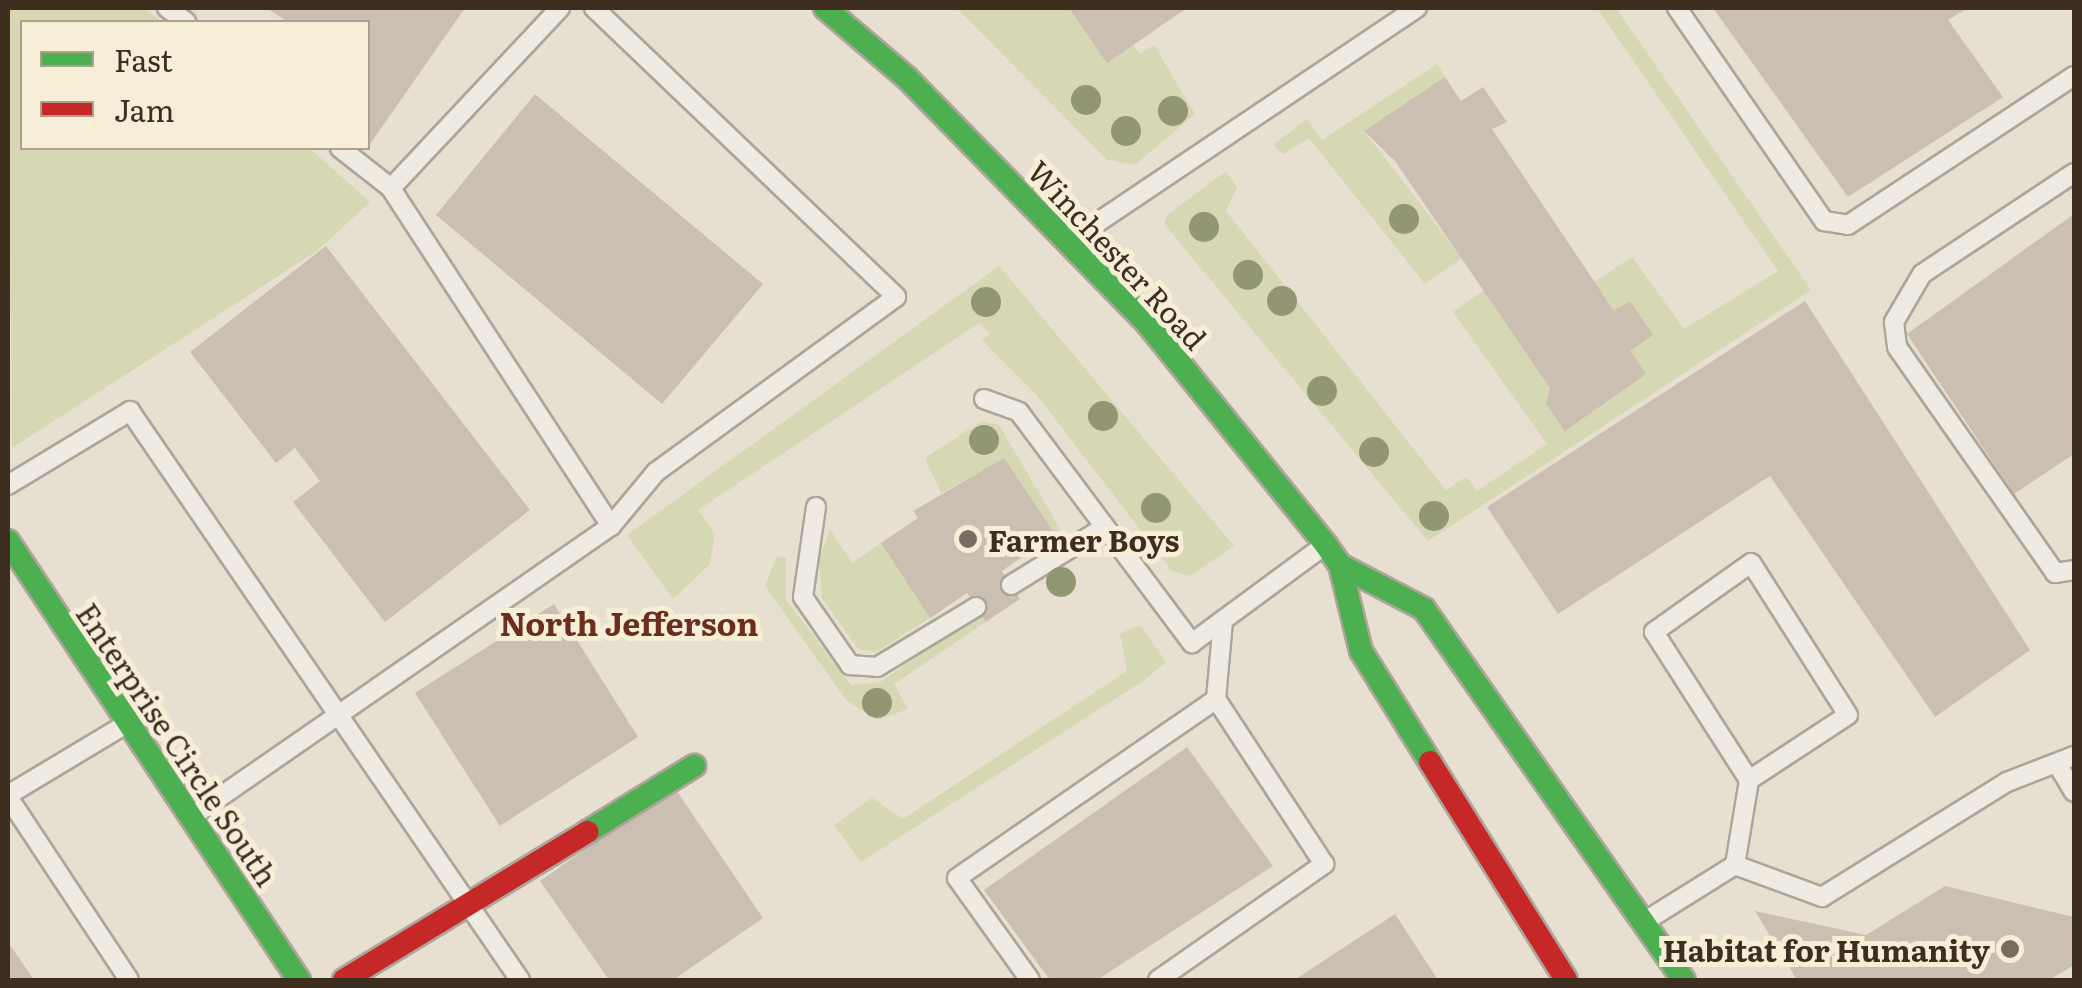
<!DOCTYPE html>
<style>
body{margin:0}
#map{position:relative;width:2082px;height:988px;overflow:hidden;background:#e7e0d1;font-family:Literata,serif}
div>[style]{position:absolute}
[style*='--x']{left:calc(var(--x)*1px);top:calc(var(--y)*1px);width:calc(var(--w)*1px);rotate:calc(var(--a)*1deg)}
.green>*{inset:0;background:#d6d7b3}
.building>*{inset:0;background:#cbbfb2}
.roads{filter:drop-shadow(2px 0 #ada599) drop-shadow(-2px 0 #ada599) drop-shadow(0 2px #ada599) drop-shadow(0 -2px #ada599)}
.lane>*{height:18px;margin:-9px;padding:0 9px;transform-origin:9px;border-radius:9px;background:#efebe3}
.fast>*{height:22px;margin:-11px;padding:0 11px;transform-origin:11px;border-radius:11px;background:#4caf50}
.jam>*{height:22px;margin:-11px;padding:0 11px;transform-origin:11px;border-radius:11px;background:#c62828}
.trees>*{width:30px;height:30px;margin:-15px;border-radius:50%;background:#929673}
.dots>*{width:28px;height:28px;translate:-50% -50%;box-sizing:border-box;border:5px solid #f7eed8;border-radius:50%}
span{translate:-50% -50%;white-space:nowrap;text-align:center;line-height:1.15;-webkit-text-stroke:10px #f7eed8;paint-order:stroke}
.street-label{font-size:30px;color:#3d2e20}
.poi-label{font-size:30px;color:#3d2e20;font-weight:700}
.left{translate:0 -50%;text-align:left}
.right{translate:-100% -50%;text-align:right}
.neighbourhood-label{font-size:32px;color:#6b2e1e;font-weight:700}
.frame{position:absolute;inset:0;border:10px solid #3d2e20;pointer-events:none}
.legend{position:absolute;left:20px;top:20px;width:350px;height:130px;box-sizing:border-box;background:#f7eed8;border:2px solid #ada18e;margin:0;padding:12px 18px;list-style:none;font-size:30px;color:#3d2e20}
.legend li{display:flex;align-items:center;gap:20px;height:50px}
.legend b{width:50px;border:2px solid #ada18e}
</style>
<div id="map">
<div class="green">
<i style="clip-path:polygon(8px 8px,144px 8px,162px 22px,22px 22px,22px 148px,309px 148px,370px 202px,317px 251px,12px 448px)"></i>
<i style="clip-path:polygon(957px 8px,1069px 8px,1107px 62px,1133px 44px,1140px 54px,1154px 45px,1195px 114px,1135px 165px,1107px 160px)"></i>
<i style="clip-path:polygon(1597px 8px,1616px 8px,1811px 290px,1428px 541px,1164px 224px,1167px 215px,1226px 171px,1237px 187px,1226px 211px,1446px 490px,1466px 477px,1477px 491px,1547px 444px,1453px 312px,1484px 290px,1630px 351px,1652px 335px,1614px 311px,1594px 282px,1632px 257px,1684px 329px,1778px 271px)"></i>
<i style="clip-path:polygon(1437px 64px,1445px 77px,1364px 131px,1462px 258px,1425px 284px,1309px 138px,1283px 154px,1273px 145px,1307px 119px,1322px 140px)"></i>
<i style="clip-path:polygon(999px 266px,1234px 546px,1190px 576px,1172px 571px,1036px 394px,982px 340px,990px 334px,979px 323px,698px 510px,715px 534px,710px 564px,673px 599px,627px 535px)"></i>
<i style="clip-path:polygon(982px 421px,999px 425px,1061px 530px,1055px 534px,1004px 459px,941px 493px,925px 458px)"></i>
<i style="clip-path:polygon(830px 530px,852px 563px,881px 543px,930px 618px,876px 652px,858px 649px,822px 598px,819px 559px)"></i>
<i style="clip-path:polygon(777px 556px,786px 558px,786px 600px,851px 685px,880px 682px,980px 614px,986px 622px,894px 684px,908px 709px,878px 720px,847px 701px,765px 586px)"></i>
<i style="clip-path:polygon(1140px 625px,1166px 662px,1143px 681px,861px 862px,834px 825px,872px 798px,903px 819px,1127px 671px,1120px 634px)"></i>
</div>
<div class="building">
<i style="clip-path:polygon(267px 8px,465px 8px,368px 147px,368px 22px,288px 22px)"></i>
<i style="clip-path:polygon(1069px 8px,1187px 8px,1107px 63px)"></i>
<i style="clip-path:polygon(1713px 8px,1968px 8px,1948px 20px,2003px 97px,1848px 197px)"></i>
<i style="clip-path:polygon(1445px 77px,1461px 101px,1483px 87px,1507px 122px,1492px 129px,1614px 311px,1630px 301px,1653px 335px,1630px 351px,1646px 374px,1565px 431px,1546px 404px,1550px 388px,1395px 161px,1364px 131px)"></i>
<i style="clip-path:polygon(535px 94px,763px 284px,662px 404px,436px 215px)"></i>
<i style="clip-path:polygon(2074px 214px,2074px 454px,2014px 494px,1907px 334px)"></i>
<i style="clip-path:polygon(326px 246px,530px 510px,385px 622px,293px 502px,320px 481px,295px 448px,276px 463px,190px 352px)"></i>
<i style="clip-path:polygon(1805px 301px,2030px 650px,1935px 717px,1770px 476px,1558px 614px,1487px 507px)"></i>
<i style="clip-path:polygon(1004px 458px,1055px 534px,1002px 571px,1020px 599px,986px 622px,967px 593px,930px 618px,881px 543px,918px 518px,913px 511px)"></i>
<i style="clip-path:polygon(554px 604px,638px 737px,500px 826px,415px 693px)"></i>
<i style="clip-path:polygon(1187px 747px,1273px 866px,1097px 980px,1050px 980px,984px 890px)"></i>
<i style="clip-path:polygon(674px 787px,763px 918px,673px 980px,609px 980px,540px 881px)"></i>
<i style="clip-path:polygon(1945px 886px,2074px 917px,2074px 965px,2049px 980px,1797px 980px,1755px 911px,1866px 935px)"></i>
<i style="clip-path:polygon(1395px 914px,1438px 980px,1294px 980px)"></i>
<i style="clip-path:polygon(8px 942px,34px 980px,8px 980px)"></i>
</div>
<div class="roads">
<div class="lane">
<i style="--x:167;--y:8;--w:24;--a:36"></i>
<i style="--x:594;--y:8;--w:418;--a:43.7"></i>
<i style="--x:896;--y:297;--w:297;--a:143.9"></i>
<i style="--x:656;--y:472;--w:70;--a:129.8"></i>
<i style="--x:1677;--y:8;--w:259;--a:55.4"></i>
<i style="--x:1824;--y:221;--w:24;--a:9"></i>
<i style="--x:1848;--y:225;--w:271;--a:-33.4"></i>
<i style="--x:2074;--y:173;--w:182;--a:146.4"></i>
<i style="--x:1922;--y:274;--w:56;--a:120.3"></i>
<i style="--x:1894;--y:322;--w:25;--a:83"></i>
<i style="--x:1897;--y:347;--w:276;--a:55"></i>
<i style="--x:2055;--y:573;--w:19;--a:-9"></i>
<i style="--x:391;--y:188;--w:247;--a:-46.8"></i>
<i style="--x:1070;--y:241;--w:418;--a:-33.9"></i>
<i style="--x:984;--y:399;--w:37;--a:20"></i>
<i style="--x:1019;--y:412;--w:289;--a:53.2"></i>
<i style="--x:1192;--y:643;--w:165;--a:-36.4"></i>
<i style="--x:8;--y:485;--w:143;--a:-31.2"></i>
<i style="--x:130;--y:411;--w:690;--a:55.57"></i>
<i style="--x:816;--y:507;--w:91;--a:98.2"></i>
<i style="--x:803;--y:597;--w:83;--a:55.3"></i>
<i style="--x:850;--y:665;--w:27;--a:4"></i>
<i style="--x:877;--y:667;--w:116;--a:-31.2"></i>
<i style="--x:1011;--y:585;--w:110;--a:-31.7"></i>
<i style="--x:2059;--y:767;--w:29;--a:59"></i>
<i style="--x:8;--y:795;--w:140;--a:-31"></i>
<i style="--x:8;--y:797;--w:219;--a:56.5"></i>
<i style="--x:191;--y:817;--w:511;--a:-34.72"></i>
<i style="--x:611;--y:526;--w:403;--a:-123.1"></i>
<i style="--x:391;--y:188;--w:65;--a:-141.9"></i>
<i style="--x:1735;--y:865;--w:93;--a:20.2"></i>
<i style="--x:1822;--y:897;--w:218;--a:-31.9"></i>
<i style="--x:2007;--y:782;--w:72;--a:-21.2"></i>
<i style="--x:1647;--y:920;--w:104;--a:-32"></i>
<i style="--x:1735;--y:865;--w:86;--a:-80.6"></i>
<i style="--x:1749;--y:780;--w:118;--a:-33.3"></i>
<i style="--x:1848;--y:715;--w:180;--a:-122.5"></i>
<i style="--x:1751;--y:563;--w:119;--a:144.6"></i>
<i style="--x:1654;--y:632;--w:176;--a:57.3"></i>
<i style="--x:1030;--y:980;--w:125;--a:-125.6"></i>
<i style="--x:957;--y:878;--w:315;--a:-34.6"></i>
<i style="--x:1158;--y:980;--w:203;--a:-34.9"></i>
<i style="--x:1324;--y:864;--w:197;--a:-123.2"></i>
<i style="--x:1216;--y:699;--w:79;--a:-84.9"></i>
</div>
<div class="fast">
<i style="--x:825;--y:8;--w:108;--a:40.5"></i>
<i style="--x:907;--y:78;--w:343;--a:45.6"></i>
<i style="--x:1147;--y:323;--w:285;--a:51.1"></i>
<i style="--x:1326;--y:545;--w:24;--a:55"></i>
<i style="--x:1340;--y:565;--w:89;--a:76.3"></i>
<i style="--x:1361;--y:651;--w:131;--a:58.1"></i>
<i style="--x:8;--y:541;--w:527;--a:56.46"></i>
<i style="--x:1340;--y:565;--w:95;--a:27.6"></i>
<i style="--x:1424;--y:609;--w:453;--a:55"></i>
<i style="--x:587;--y:832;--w:126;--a:-31.7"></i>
</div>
<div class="jam">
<i style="--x:1430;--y:762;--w:257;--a:58"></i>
<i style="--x:344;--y:980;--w:285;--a:-31.3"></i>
</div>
</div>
<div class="trees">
<i style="left:1086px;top:100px"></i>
<i style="left:1173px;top:111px"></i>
<i style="left:1126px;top:131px"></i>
<i style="left:1404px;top:219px"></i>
<i style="left:1204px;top:227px"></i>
<i style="left:1248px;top:275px"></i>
<i style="left:1282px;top:301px"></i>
<i style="left:986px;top:302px"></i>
<i style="left:1322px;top:391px"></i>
<i style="left:1103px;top:416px"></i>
<i style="left:984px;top:440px"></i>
<i style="left:1374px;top:452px"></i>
<i style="left:1156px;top:508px"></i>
<i style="left:1434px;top:516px"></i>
<i style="left:1061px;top:582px"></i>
<i style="left:877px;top:703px"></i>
</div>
<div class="dots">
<i style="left:968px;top:539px;background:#786c5e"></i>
<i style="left:2010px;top:949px;background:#786c5e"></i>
</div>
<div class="street-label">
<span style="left:1118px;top:254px;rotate:47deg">Winchester Road</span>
<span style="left:178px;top:744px;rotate:56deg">Enterprise Circle South</span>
</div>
<div class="poi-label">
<span class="left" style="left:988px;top:539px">Farmer Boys</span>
<span class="right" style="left:1990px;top:949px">Habitat for Humanity</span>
</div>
<div class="neighbourhood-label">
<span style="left:629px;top:622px">North Jefferson</span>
</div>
<div class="frame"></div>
<ul class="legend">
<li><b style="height:12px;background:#4caf50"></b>Fast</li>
<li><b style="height:12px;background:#c62828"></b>Jam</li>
</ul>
</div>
